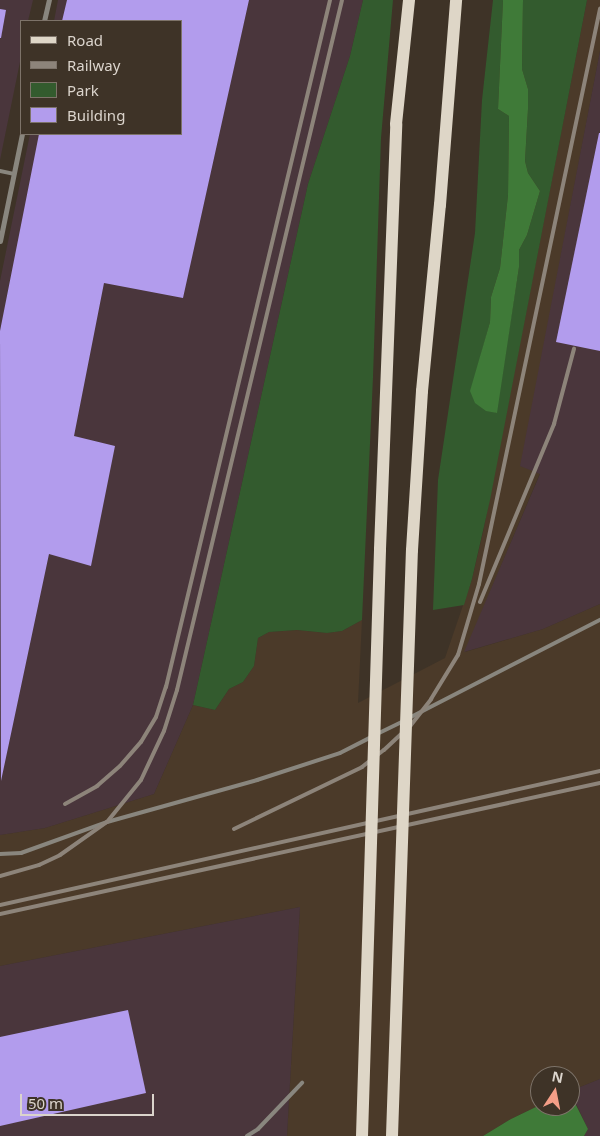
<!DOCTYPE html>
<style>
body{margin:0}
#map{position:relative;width:600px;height:1136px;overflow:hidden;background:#3e3327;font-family:"Noto Sans",sans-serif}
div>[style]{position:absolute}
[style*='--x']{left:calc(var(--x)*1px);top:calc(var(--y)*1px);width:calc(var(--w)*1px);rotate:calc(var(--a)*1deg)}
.built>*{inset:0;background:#4b3a29}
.industrial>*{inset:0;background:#4a363c}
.green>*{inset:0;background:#335b2e}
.forest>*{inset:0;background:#3f7a38}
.building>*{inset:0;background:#b29ced}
.lane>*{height:4px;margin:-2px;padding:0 2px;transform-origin:2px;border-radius:2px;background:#89867e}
.street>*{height:5px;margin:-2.5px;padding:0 2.5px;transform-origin:2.5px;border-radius:2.5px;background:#89867e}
.primary>*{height:12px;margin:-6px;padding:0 6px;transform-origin:6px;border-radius:6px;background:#ded6c7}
.rail>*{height:4px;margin:-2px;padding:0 2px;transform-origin:2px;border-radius:2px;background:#8d847a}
.primary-bridge>*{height:12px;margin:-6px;padding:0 6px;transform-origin:6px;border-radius:6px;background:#ded6c7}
span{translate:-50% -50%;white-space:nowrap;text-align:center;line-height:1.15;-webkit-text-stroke:5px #3e3327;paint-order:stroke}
.legend{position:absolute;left:20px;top:20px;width:162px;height:115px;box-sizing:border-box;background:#3e3327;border:1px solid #7d7369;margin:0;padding:6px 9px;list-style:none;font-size:15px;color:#dbd4cc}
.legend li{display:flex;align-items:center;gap:10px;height:25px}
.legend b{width:25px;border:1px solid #7d7369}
.north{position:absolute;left:530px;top:1066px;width:50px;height:50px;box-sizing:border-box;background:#3e3327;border:1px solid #7d7369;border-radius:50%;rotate:11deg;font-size:14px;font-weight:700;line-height:20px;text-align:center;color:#dbd4cc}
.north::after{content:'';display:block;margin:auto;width:18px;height:22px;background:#f49e87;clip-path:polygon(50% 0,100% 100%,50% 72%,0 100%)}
.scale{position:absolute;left:20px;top:1094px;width:134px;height:22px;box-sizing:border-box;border:2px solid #dbd4cc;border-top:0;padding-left:6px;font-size:15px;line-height:18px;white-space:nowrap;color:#dbd4cc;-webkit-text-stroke:4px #3e3327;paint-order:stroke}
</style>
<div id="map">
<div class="built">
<i style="clip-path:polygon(587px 0,600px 0,600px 51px,521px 466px,540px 473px,465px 652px,543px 629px,600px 604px,600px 1079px,570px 1091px,570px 1076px,540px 1076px,540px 1105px,511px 1119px,483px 1136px,287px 1136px,300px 907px,0 966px,0 835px,45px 828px,154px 794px,193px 705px,215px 710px,229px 689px,243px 682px,254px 666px,258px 638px,269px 632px,297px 630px,327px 633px,342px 631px,362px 620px,358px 703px,445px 658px,472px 579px,483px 532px)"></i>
</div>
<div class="industrial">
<i style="clip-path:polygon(0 0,33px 0,28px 21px,21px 21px,21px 57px,0 160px)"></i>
<i style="clip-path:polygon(58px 0,363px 0,350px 56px,308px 184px,193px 705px,154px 794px,45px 828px,0 835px,0 281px,30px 134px,181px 134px,181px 21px,54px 21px)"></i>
<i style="clip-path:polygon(600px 51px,600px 604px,543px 629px,464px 652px,540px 474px,520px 466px)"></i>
<i style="clip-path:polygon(300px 907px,287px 1136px,0 1136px,0 966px)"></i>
<i style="clip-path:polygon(600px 1079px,600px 1136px,584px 1136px,588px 1129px,570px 1091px)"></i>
</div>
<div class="green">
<i style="clip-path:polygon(363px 0,393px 0,381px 138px,373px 377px,362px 620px,342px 631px,327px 633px,297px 630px,269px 632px,258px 638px,254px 666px,243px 682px,229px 689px,215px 710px,193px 705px,308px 184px,350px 56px)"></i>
<i style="clip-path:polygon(493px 0,503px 0,498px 109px,509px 116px,508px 195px,500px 268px,491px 297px,490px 322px,471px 391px,496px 413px,519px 267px,519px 250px,527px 235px,540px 191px,528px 173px,525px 161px,528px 109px,528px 89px,522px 69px,523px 0,587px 0,490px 500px,472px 579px,464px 605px,433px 610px,438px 480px,475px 233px,482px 100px)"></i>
</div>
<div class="forest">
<i style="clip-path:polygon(503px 0,523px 0,522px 69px,528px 89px,528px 109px,525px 161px,528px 173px,540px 191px,527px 235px,519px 250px,519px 267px,497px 413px,486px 411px,475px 403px,470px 391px,490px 322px,491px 297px,500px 268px,508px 195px,509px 116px,498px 109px)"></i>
<i style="clip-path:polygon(570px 1093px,588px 1129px,584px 1136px,483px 1136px,511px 1119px,540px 1105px,570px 1106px)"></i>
</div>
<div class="building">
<i style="clip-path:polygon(67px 0,249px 0,183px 298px,104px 283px,74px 436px,115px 446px,91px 566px,49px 554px,1px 781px,0 331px,39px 134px,181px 134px,181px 21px,62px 21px)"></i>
<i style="clip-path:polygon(0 9px,6px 10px,1px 38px,0 38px)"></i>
<i style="clip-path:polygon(599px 133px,600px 133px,600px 351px,556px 342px)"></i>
<i style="clip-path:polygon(128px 1010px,146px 1093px,0 1126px,0 1037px)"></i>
</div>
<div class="lane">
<i style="--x:0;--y:171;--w:14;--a:12"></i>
<i style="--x:409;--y:718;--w:215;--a:-27.2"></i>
<i style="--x:377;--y:734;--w:28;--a:-26"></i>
<i style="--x:0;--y:854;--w:21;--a:-3"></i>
<i style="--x:21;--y:853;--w:91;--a:-19.8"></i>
<i style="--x:107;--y:822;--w:156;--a:-15.6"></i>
<i style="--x:257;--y:780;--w:87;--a:-18"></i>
<i style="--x:340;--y:753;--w:35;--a:-27"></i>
<i style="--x:247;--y:1136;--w:13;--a:-32"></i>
<i style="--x:258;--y:1129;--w:64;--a:-46.3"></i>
</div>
<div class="street">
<i style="--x:44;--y:21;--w:22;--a:-77"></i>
<i style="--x:0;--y:241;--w:109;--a:-78.4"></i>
</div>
<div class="primary">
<i style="--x:380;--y:549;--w:425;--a:-87.8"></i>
<i style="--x:396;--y:124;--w:125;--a:-84"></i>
<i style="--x:412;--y:550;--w:159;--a:-86.4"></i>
<i style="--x:422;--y:391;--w:187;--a:-84.5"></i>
<i style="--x:440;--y:205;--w:206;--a:-85.5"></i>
</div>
<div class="rail">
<i style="--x:480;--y:602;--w:193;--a:-67.4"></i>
<i style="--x:554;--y:424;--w:78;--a:-75.1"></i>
<i style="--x:65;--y:804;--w:37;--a:-29"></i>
<i style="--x:97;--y:786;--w:30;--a:-41"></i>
<i style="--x:120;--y:766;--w:32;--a:-49"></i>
<i style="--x:141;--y:742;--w:29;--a:-59"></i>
<i style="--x:156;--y:717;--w:32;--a:-72"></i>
<i style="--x:166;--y:687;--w:706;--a:-76.57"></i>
<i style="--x:234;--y:829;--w:142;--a:-25.8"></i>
<i style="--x:362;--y:767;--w:28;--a:-38"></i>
<i style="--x:384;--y:750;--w:37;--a:-43"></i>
<i style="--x:411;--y:725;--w:33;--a:-52"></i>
<i style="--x:431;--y:699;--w:52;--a:-58.5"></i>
<i style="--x:458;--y:655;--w:74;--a:-73.5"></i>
<i style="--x:479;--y:584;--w:588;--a:-78.12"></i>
<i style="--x:0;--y:876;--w:41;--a:-15.8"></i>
<i style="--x:39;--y:865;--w:23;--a:-25"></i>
<i style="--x:60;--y:855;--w:57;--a:-35.1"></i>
<i style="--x:107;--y:822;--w:54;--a:-51"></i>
<i style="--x:141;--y:780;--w:54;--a:-64.9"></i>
<i style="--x:164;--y:731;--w:43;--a:-72.4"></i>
<i style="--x:177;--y:690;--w:709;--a:-76.55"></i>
<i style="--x:0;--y:905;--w:615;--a:-12.59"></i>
<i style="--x:0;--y:914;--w:614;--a:-12.32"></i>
</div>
<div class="primary-bridge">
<i style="--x:362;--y:1136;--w:587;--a:-88.24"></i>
<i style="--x:392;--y:1136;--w:586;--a:-88.05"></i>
</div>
<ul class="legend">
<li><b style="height:6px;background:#ded6c7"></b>Road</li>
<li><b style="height:6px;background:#8d847a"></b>Railway</li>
<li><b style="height:14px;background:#335b2e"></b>Park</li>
<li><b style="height:14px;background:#b29ced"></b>Building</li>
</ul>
<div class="north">N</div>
<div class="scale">50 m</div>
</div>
